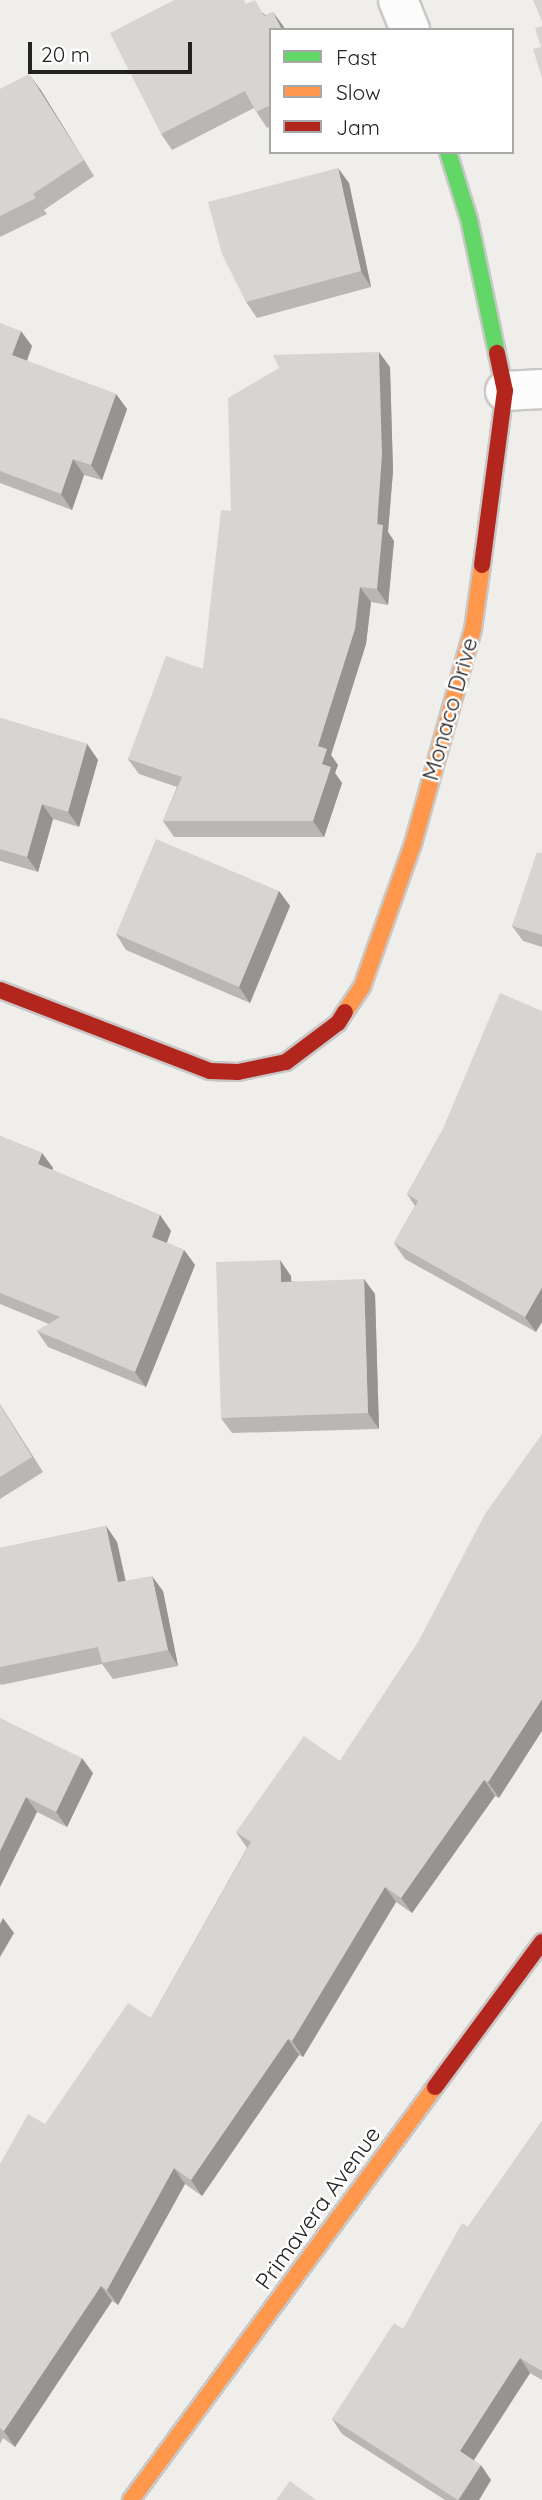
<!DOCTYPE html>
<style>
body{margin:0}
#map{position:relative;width:542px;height:2500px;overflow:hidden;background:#f0eeeb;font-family:Quicksand,sans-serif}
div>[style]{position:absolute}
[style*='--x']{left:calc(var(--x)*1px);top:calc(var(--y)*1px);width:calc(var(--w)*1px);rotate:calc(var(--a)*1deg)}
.roads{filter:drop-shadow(2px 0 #c9c8c7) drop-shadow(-2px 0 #c9c8c7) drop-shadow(0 2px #c9c8c7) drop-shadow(0 -2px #c9c8c7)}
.street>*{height:38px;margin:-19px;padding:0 19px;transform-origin:19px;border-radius:19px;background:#fdfcfc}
.fast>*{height:16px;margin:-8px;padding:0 8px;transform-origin:8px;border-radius:8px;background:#63d668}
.slow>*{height:16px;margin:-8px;padding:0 8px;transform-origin:8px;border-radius:8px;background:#ff974d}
.jam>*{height:16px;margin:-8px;padding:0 8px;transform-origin:8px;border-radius:8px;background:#b3261e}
.wall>*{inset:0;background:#b9b6b5}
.shaded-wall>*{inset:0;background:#969493}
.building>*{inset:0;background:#d7d4d2}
span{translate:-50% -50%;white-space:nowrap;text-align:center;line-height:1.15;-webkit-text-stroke:5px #fff;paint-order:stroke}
.street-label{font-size:23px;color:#222}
.legend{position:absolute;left:269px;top:28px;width:245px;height:126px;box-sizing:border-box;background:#fff;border:2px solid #a7a7a7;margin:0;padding:9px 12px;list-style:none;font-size:21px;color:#222}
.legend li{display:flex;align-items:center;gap:14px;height:35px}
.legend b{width:35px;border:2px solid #a7a7a7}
.scale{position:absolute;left:28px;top:42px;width:164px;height:32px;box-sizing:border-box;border:4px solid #222;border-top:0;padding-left:9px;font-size:21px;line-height:24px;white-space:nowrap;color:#222;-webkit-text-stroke:5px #fff;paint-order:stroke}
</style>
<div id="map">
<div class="roads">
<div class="street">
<i style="--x:398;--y:0;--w:32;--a:68"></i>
<i style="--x:505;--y:391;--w:37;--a:-3"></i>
</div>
<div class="fast">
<i style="--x:448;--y:152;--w:70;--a:72.6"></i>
<i style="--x:469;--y:219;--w:137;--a:78.2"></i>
</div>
<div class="slow">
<i style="--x:345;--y:1012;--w:30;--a:-56"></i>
<i style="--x:362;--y:987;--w:152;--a:-70.4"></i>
<i style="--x:413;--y:844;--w:223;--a:-74.4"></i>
<i style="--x:473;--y:629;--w:65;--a:-82"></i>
<i style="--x:131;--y:2500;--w:513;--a:-53.64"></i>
</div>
<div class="jam">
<i style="--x:482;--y:565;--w:176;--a:-82.5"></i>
<i style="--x:505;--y:391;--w:39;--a:-102"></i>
<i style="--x:0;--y:990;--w:225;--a:21.1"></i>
<i style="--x:210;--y:1071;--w:28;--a:2"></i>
<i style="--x:238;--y:1072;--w:49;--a:-11.8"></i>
<i style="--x:286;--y:1062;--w:65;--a:-36.9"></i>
<i style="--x:338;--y:1023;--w:13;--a:-58"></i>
<i style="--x:435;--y:2087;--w:180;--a:-53.6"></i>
</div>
</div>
<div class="wall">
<i style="clip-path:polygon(249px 3px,266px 15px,273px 12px,285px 30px,271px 30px,271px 126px,267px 128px,254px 108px,172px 150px,161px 134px)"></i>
<i style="clip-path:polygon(0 89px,40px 89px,94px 176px,44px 210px,47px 214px,0 237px)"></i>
<i style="clip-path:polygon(349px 183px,371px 287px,257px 318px,246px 302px)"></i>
<i style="clip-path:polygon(0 323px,32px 346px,27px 361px,116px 394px,127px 409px,102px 480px,84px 475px,72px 510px,0 483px)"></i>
<i style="clip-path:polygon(390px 367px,393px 471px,388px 532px,394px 541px,388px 605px,371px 602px,366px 644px,331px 755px,338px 765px,335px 773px,342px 783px,324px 837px,174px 837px,163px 821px,177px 787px,139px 774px,128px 759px,203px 669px,231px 511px)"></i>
<i style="clip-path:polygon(0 718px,87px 744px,98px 760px,79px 827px,53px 819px,38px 872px,0 861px)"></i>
<i style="clip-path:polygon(542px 853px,542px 947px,523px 941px,512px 926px)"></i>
<i style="clip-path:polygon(279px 891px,290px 906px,250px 1003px,126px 950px,116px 934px)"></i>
<i style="clip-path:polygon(442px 1131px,536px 1332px,405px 1259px,394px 1243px,415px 1206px,407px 1194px)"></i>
<i style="clip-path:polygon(0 1136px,42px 1153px,53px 1168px,52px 1170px,160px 1215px,171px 1231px,167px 1243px,184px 1250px,195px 1265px,146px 1387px,48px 1347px,37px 1331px,49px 1324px,0 1304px)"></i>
<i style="clip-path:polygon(291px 1276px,291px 1281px,375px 1294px,379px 1429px,232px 1433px,221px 1418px)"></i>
<i style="clip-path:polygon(0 1404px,43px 1472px,0 1499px)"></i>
<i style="clip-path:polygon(106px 1526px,117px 1542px,126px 1581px,163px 1591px,178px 1666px,113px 1679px,102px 1664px,1px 1685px,0 1683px,0 1548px)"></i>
<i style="clip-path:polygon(417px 1644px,499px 1798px,495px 1796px,412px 1913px,396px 1902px,303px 2057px,299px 2055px,202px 2196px,185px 2184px,118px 2305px,112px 2301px,15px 2447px,3px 2438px,0 2444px,0 2164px,45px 2124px,151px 2018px,247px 1848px,236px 1832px,340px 1761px)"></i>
<i style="clip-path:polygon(0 1718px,93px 1773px,67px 1827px,37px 1812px,0 1887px)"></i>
<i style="clip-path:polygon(542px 2121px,542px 2380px,530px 2373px,474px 2460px,491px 2480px,479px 2500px,445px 2500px,342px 2434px,332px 2419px,403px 2329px,468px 2227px)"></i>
</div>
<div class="shaded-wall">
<i style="clip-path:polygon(273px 12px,284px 27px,285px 30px,282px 30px)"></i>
<i style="clip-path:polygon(29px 74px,40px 89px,94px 176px,84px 160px)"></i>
<i style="clip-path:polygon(338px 168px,349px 183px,371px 287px,361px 271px)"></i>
<i style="clip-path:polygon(21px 331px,32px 346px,23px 371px,12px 355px)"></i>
<i style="clip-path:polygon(379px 352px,390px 367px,393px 471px,388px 532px,394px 541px,388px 605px,377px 589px)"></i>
<i style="clip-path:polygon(116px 394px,127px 409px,102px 480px,91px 465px)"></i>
<i style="clip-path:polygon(73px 459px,84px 475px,72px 510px,61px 494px)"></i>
<i style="clip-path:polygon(360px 587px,371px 602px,366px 644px,331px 755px,338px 765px,335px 773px,342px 783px,324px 837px,313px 821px,322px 764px,318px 746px)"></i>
<i style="clip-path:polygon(87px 744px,98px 760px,79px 827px,68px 812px)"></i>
<i style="clip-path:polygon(42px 804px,53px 819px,38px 872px,27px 857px)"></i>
<i style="clip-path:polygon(279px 891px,290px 906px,250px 1003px,239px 987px)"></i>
<i style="clip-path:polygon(42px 1153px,53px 1168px,49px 1180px,38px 1164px)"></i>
<i style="clip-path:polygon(160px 1215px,171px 1231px,163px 1252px,152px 1237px)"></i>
<i style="clip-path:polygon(184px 1250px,195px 1265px,146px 1387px,135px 1372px)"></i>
<i style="clip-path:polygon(280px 1260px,291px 1276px,292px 1297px,281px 1282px)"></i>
<i style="clip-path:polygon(364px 1279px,375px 1294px,379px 1429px,368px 1413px)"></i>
<i style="clip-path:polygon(542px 1287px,542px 1322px,536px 1332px,525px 1317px)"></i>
<i style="clip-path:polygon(106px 1526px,117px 1542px,129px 1598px,118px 1582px)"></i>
<i style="clip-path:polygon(152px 1576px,163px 1591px,178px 1666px,168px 1650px)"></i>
<i style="clip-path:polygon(542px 1699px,542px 1731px,499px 1798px,488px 1782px)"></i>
<i style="clip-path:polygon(82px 1758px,93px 1773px,67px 1827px,56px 1812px)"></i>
<i style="clip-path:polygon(484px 1780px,495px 1796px,412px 1913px,401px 1898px)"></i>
<i style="clip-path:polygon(26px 1797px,37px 1812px,0 1887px,0 1851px)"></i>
<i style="clip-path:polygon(385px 1887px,396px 1902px,303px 2057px,292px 2041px)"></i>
<i style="clip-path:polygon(3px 1918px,14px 1933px,0 1957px,0 1924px)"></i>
<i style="clip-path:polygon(288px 2039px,299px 2055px,202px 2196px,191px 2180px)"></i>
<i style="clip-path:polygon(174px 2168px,185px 2184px,118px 2305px,107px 2290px)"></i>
<i style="clip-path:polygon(101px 2286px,112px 2301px,15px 2447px,4px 2431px)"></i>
<i style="clip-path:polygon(520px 2358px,530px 2373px,470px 2466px,460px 2451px)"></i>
<i style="clip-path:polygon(481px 2465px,491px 2480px,479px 2500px,459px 2500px)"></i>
</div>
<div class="building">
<i style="clip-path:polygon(174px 0,244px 0,246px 4px,255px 0,264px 16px,273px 12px,282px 30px,271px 30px,271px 105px,256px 112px,245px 91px,161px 134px,110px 33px)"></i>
<i style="clip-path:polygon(533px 0,542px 0,542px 21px)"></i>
<i style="clip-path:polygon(542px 26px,542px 78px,533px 49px,541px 47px,535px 28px)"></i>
<i style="clip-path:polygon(29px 74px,84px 160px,33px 194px,36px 198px,0 216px,0 89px)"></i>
<i style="clip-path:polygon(338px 168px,361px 271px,246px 302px,222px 254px,208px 202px)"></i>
<i style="clip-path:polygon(0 323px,21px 331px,12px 355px,116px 394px,91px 465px,73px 459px,61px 494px,0 471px)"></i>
<i style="clip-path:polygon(379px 352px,382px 455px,377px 524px,383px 525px,377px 589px,360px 587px,355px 629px,318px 746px,327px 749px,322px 764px,331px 767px,313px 821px,163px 821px,182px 777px,128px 759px,166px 656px,203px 669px,221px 510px,231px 511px,228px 398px,279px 368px,273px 355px)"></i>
<i style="clip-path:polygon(0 718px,87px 744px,68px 812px,42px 804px,27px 857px,0 849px)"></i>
<i style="clip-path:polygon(156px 839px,279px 891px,239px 987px,116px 934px)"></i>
<i style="clip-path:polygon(537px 852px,542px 853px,542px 935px,512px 926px)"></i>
<i style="clip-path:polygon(500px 993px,542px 1011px,542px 1287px,525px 1317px,394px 1243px,418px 1201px,407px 1194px,442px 1131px)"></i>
<i style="clip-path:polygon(0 1136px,42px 1153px,38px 1164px,160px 1215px,152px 1237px,184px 1250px,135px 1372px,37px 1331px,60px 1317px,0 1293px)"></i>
<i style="clip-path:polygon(280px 1260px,281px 1282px,364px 1279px,368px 1413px,221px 1418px,216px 1262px)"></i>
<i style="clip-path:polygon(0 1405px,32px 1457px,0 1477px)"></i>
<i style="clip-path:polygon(542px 1434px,542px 1699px,488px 1782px,484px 1780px,401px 1898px,385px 1887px,292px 2041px,288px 2039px,191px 2180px,174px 2168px,107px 2290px,101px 2286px,4px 2431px,0 2428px,0 2164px,28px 2114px,45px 2124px,128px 2003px,151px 2018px,251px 1842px,236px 1832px,304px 1736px,340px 1761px,417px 1644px,485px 1514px)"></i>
<i style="clip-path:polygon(106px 1526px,118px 1582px,152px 1576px,168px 1650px,102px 1663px,98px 1647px,0 1667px,0 1548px)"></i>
<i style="clip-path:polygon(0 1718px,82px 1758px,56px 1812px,26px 1797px,0 1851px)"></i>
<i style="clip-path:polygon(542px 2121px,542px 2371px,520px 2358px,460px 2451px,481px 2465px,458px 2500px,332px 2419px,394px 2323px,403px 2329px,462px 2223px,468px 2227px)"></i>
<i style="clip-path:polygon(290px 2481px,316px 2500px,276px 2500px)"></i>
</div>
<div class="street-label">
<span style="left:450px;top:709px;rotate:-74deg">Monaco Drive</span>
<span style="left:318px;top:2208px;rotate:-54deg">Primavera Avenue</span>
</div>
<ul class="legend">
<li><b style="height:9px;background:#63d668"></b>Fast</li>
<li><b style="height:9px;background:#ff974d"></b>Slow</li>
<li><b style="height:9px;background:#b3261e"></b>Jam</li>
</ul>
<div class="scale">20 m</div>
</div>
